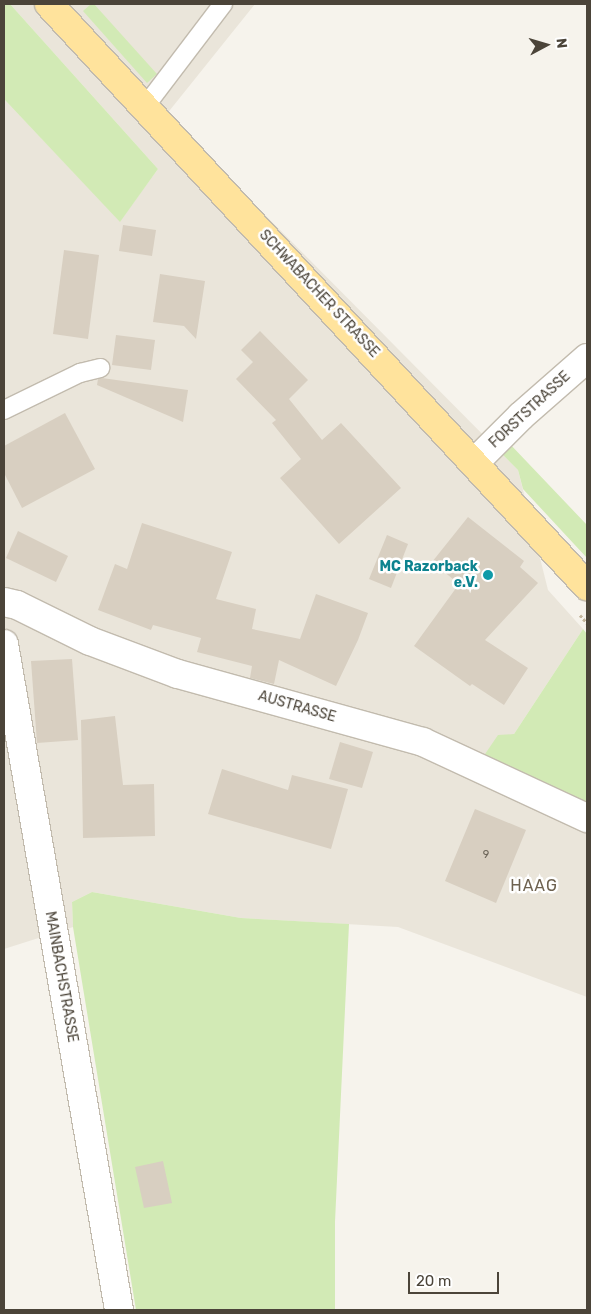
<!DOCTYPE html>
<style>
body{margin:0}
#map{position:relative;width:591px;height:1314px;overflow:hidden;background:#f6f3ec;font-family:Rubik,sans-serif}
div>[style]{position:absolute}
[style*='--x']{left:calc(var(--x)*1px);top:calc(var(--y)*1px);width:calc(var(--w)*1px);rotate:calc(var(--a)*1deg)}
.residential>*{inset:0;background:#eae5da}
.green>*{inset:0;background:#d2eab5}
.building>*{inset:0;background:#d8cfc1}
.path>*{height:3px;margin-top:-1.5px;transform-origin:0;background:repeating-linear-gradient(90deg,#c4b79f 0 2.5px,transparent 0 5px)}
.roads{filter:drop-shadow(1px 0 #c2bbae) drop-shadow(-1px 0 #c2bbae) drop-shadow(0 1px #c2bbae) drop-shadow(0 -1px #c2bbae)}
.service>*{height:18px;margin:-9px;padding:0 9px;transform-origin:9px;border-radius:9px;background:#fff}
.minor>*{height:28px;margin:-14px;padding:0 14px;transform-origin:14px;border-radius:14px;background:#fff}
.primary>*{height:28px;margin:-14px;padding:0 14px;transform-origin:14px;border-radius:14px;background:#ffe39c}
.dots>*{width:14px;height:14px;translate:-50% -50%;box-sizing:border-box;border:2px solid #fff;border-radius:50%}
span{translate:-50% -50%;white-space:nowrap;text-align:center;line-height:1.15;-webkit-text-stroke:5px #fff;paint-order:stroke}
.number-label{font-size:11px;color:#6e675b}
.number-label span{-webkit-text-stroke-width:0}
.street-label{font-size:14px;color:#4b4439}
.culture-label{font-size:14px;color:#0d838f;font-weight:700}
.right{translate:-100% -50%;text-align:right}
.quarter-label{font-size:16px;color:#6e6250;letter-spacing:1px}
.frame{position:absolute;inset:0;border:5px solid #4b4439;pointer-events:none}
.north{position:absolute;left:521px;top:20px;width:50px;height:50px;-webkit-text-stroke:4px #fff;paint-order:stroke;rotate:84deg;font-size:14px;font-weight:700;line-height:20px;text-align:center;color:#4b4439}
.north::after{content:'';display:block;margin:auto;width:18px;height:22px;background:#4b4439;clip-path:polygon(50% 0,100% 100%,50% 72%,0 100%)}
.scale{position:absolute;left:408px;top:1272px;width:91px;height:22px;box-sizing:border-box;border:2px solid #4b4439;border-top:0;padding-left:6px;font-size:15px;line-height:18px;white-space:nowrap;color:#4b4439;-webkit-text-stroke:4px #fff;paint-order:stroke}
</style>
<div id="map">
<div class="residential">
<i style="clip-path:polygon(10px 4px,255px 4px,166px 115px,518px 470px,548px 590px,583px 629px,514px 734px,549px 784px,587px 802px,587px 997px,398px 927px,241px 918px,92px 892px,72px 902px,73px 927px,4px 949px,4px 99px,120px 221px,158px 169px)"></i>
</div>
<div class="green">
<i style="clip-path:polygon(4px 4px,10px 4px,158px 169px,120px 222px,4px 99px)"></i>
<i style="clip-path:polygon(91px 4px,94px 4px,157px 74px,147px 83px,83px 11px)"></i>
<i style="clip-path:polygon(508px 442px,587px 525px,587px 558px,523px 489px,518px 470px,493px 445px)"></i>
<i style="clip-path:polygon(583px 629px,587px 634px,587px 802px,483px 757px,498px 735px,514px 734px)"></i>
<i style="clip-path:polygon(92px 892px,241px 918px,349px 924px,335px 1222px,335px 1310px,136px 1310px,73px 927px,72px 902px)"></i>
</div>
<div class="building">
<i style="clip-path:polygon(123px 225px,156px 230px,152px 256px,119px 251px)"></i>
<i style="clip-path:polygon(64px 250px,99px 255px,88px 339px,53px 334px)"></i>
<i style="clip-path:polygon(160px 274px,205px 281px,196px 339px,184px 326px,153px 322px)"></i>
<i style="clip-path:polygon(260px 331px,308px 380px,289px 399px,322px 440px,341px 423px,401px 488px,339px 544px,280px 478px,301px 459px,272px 423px,276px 420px,236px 379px,253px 362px,241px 350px)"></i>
<i style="clip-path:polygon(116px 335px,155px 340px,151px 370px,112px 365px)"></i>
<i style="clip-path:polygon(102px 378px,188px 390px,183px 422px,97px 385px,98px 379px)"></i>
<i style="clip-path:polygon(65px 413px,95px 469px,22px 508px,4px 473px,4px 446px)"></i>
<i style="clip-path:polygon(468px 517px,524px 561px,520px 567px,538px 583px,485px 640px,528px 668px,504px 705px,472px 684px,470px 686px,414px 646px,459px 584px,432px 562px)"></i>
<i style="clip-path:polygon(142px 523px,232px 552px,216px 599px,256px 609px,252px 629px,300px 639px,316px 594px,368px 613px,358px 640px,336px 686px,279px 660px,274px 684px,250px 678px,252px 666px,197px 652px,201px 638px,153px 625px,151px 630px,98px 610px,115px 564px,127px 569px)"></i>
<i style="clip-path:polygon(18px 531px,68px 556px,56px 582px,6px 558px)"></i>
<i style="clip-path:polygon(387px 535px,408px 544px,391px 588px,369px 579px)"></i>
<i style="clip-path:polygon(72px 659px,78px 740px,37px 743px,31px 661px)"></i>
<i style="clip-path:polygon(115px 716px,123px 785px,154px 784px,155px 836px,83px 838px,81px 720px)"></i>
<i style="clip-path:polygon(340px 742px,373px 752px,362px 788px,329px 779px)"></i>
<i style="clip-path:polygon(222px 769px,288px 790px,292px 775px,348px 789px,331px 849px,208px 814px)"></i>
<i style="clip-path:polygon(475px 809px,526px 830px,496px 903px,445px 881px)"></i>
<i style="clip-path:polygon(163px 1161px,172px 1203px,144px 1208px,135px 1167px)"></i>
</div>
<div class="path">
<i style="--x:580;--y:615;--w:11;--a:49"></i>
</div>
<div class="roads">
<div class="service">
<i style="--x:144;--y:108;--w:131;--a:-52.8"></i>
<i style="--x:4;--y:410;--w:85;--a:-26"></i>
<i style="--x:80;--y:373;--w:21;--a:-14"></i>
</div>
<div class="minor">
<i style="--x:474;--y:463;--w:66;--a:-45"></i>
<i style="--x:521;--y:416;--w:88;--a:-41.3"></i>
<i style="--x:4;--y:602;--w:13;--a:13"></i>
<i style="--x:17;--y:605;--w:81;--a:26.3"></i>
<i style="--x:90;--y:641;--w:94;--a:20.6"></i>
<i style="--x:178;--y:674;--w:254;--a:15.5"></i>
<i style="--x:423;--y:742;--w:181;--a:24.9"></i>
<i style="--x:4;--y:644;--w:676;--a:80.2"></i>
</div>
<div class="primary">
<i style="--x:49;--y:4;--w:793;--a:47.25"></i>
</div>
</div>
<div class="dots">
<i style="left:488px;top:575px;background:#0f9aa8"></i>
</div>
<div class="number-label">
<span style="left:486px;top:855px">9</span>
</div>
<div class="street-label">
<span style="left:319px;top:294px;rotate:47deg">SCHWABACHER STRASSE</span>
<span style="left:530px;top:410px;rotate:-43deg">FORSTSTRASSE</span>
<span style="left:297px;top:707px;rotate:16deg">AUSTRASSE</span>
<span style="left:61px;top:977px;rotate:80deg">MAINBACHSTRASSE</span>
</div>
<div class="culture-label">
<span class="right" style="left:478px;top:575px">MC Razorback<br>e.V.</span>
</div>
<div class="quarter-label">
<span style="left:534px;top:886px">HAAG</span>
</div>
<div class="frame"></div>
<div class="north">N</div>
<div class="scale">20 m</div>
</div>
